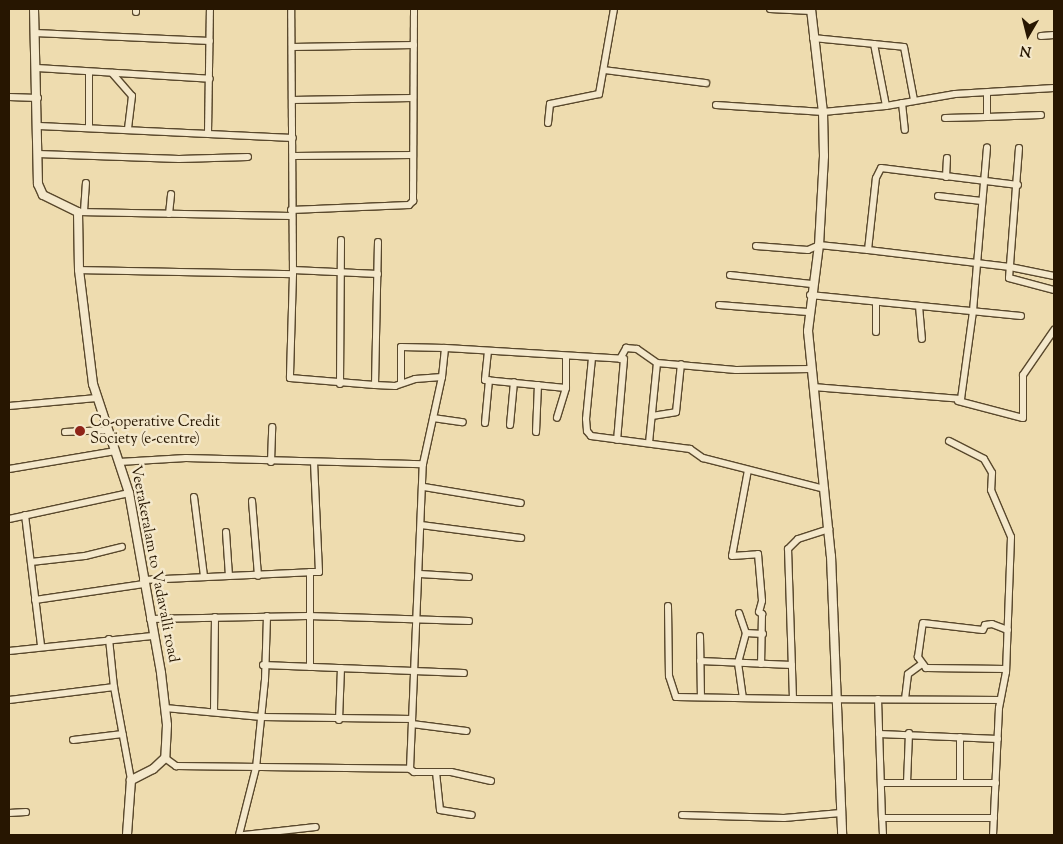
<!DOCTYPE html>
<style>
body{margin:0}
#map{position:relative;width:1063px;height:844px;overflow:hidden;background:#eedcaf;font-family:"Sorts Mill Goudy",serif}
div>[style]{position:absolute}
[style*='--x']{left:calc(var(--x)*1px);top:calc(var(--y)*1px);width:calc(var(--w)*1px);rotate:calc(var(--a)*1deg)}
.roads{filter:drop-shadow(1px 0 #59482c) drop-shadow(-1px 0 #59482c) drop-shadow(0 1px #59482c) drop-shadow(0 -1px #59482c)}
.minor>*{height:6px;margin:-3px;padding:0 3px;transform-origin:3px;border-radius:3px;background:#f4e8cb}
.tertiary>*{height:8px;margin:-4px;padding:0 4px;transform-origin:4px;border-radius:4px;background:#f4e8cb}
.dots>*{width:14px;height:14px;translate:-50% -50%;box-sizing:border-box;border:2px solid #f4e8cb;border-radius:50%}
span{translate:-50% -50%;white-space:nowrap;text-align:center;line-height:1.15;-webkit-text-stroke:5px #f4e8cb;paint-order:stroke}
.poi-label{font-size:15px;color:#271601}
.left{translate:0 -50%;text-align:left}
.street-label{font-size:15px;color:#271601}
.frame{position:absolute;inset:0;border:10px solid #271601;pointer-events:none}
.north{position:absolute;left:1003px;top:10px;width:50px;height:50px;-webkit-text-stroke:4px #f4e8cb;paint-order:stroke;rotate:188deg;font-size:14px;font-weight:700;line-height:20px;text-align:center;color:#271601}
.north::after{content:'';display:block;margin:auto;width:18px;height:22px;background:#271601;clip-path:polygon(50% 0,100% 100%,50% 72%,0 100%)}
</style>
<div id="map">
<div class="roads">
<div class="minor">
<i style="--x:770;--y:9;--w:41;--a:2.8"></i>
<i style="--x:136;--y:12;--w:3;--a:-90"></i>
<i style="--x:35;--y:33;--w:175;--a:2.6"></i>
<i style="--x:1041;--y:36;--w:13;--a:-4"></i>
<i style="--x:813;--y:38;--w:91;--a:5.6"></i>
<i style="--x:904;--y:47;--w:54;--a:79.3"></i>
<i style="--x:874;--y:44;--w:63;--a:79"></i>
<i style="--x:292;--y:47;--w:122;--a:-0.9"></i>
<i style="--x:37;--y:68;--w:173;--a:3.6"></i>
<i style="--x:604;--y:70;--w:103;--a:7.3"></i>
<i style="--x:112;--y:73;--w:30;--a:49"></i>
<i style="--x:132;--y:96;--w:34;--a:97"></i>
<i style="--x:9;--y:97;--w:29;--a:2"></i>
<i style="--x:292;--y:100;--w:120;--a:-1"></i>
<i style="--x:902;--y:103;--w:27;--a:84"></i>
<i style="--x:716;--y:105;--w:107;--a:3.7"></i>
<i style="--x:823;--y:112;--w:63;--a:-5.4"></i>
<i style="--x:886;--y:106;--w:70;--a:-9.9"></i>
<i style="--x:955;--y:94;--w:99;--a:-3.5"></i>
<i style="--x:987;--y:117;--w:54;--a:-2.1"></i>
<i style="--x:945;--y:118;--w:42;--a:-1.4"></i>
<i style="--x:987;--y:117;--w:23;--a:-90"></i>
<i style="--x:548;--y:123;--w:19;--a:-84"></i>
<i style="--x:550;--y:104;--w:50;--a:-11.5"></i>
<i style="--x:599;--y:94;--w:86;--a:-80"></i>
<i style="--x:39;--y:126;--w:254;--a:2.7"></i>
<i style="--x:89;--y:128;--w:55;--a:-90"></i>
<i style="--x:208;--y:133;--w:124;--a:-89.1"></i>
<i style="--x:1019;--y:148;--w:130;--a:94.4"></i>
<i style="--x:1009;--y:278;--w:47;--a:14.9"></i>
<i style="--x:38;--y:154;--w:141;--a:2"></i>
<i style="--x:179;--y:159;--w:69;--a:-1.7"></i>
<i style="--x:293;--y:156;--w:119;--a:-0.5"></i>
<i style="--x:946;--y:177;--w:19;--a:-87"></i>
<i style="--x:938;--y:196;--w:44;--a:6.5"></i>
<i style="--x:291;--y:210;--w:118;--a:-2.4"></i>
<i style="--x:409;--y:205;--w:6;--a:-45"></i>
<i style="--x:413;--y:201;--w:192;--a:-89.7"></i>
<i style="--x:84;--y:211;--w:28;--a:-86"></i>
<i style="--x:78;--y:212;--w:213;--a:1.1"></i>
<i style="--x:169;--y:214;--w:20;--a:-84"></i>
<i style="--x:756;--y:246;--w:52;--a:4.4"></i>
<i style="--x:808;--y:250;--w:12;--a:-24"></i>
<i style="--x:819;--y:245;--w:49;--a:5.8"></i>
<i style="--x:868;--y:250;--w:143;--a:6.8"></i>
<i style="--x:1010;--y:267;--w:45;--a:11.6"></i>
<i style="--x:868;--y:250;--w:72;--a:-83.7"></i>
<i style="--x:876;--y:178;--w:11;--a:-63"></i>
<i style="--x:881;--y:168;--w:138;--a:7.1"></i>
<i style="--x:79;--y:270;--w:214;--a:1.1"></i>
<i style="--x:293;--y:274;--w:265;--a:-90.4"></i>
<i style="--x:293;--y:270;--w:85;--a:2.7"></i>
<i style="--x:293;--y:274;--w:104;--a:91.7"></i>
<i style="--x:290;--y:378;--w:85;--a:4.7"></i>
<i style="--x:375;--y:385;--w:143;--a:-88.8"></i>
<i style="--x:730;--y:275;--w:82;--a:6.3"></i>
<i style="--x:810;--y:295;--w:212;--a:5.7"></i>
<i style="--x:719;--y:305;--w:89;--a:4.5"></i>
<i style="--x:919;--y:306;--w:33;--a:85"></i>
<i style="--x:876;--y:332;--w:30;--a:-90"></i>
<i style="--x:488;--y:351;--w:29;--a:96"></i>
<i style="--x:485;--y:380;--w:81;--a:5.6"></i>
<i style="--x:566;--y:388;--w:31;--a:107"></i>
<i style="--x:566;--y:356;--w:32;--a:90"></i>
<i style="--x:592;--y:358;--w:61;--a:95.6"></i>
<i style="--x:586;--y:419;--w:12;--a:85"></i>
<i style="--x:587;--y:431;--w:6;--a:51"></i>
<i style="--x:591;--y:436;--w:100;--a:7.5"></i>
<i style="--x:690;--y:449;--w:16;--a:35"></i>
<i style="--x:703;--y:458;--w:126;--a:14.3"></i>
<i style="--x:620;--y:359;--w:13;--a:-61"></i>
<i style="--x:626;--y:348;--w:11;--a:5"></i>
<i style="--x:637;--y:349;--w:24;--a:35"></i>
<i style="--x:401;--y:382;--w:35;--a:-90"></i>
<i style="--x:401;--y:347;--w:44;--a:1.3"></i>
<i style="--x:340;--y:384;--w:144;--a:-89.6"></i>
<i style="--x:375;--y:385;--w:20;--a:3"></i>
<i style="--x:395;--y:386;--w:21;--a:-19"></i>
<i style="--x:415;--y:379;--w:27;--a:-4"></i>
<i style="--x:813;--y:387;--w:148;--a:4.6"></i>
<i style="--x:961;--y:399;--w:89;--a:-82.2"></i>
<i style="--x:973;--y:311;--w:164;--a:-85.1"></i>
<i style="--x:958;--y:401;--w:67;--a:14.7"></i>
<i style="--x:1023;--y:418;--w:43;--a:-90"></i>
<i style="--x:1023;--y:375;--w:55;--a:-55.4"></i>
<i style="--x:9;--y:406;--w:88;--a:-5.2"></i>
<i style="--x:652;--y:416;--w:24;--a:-9"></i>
<i style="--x:676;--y:412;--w:48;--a:-84.1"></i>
<i style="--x:433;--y:418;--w:30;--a:8"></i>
<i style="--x:485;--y:423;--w:43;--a:-84.7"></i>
<i style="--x:510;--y:425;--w:43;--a:-84.7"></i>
<i style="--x:65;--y:432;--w:43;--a:-2.7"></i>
<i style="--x:536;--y:432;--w:47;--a:-87.6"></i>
<i style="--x:949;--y:441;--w:39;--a:27"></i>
<i style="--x:984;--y:459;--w:16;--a:60"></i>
<i style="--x:992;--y:473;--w:17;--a:93"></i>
<i style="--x:991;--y:490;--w:51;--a:66.9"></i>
<i style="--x:1011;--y:537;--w:135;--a:92.1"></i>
<i style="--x:1006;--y:672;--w:37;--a:101"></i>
<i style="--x:999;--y:708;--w:127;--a:92.7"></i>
<i style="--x:649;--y:443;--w:80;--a:-84.3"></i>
<i style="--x:657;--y:363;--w:79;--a:5.1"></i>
<i style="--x:736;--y:370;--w:75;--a:-0.8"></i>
<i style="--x:119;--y:462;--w:67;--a:-3.4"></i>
<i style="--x:186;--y:458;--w:237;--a:1.5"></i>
<i style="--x:271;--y:462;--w:35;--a:-88"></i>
<i style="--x:9;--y:469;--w:108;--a:-9.6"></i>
<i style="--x:748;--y:470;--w:87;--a:100.5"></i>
<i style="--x:732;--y:556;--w:26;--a:-4"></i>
<i style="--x:758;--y:554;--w:47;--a:85.1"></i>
<i style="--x:762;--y:601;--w:11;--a:105"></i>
<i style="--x:759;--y:612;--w:4;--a:34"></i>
<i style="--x:762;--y:614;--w:50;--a:91.1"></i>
<i style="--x:424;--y:487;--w:98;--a:9.4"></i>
<i style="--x:194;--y:497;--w:80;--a:82.8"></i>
<i style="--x:252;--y:501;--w:75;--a:85.4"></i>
<i style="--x:25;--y:515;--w:132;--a:83"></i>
<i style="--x:9;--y:519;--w:123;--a:-12.2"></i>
<i style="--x:421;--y:525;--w:101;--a:7.4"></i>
<i style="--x:226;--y:532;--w:44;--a:86.1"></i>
<i style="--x:31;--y:562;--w:54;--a:-6.3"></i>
<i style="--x:85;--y:556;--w:38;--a:-14"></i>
<i style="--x:420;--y:574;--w:49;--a:3.5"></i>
<i style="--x:143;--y:580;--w:167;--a:-2.7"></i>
<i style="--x:35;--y:600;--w:110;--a:-8.4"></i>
<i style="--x:668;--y:606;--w:70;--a:89.2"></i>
<i style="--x:669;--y:676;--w:22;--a:72"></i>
<i style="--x:676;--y:697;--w:117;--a:1"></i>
<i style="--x:793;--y:699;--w:150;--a:-91.9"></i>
<i style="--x:788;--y:549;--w:14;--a:-45"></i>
<i style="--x:798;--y:539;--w:33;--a:-18"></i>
<i style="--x:739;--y:613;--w:21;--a:71"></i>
<i style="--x:746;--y:633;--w:31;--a:105"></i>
<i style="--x:738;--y:663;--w:35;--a:82"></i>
<i style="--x:150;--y:619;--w:158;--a:-1.1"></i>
<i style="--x:308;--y:616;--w:161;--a:1.8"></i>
<i style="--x:746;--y:633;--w:17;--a:3"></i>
<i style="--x:700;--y:636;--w:61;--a:89.1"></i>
<i style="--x:109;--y:639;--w:48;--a:84.1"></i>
<i style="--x:9;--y:651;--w:144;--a:-6"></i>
<i style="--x:700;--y:661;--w:92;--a:2.5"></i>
<i style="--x:263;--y:665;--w:201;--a:2.3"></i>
<i style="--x:310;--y:667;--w:95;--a:-90"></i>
<i style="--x:310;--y:572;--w:9;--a:0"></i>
<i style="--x:319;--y:572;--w:109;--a:-92.6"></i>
<i style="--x:1006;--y:669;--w:80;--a:-179.3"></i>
<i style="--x:926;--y:668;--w:14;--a:-126"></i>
<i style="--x:918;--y:657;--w:34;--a:-82"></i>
<i style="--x:923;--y:623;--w:60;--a:6.7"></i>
<i style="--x:983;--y:630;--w:5;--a:-68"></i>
<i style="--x:985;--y:625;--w:7;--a:-8"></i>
<i style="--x:992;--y:624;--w:17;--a:21"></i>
<i style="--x:793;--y:699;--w:207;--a:0.3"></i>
<i style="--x:878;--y:699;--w:119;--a:88.1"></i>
<i style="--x:905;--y:699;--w:25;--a:-83"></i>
<i style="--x:908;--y:674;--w:17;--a:-36"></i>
<i style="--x:9;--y:700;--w:106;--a:-7.1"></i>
<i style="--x:114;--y:687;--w:95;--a:79.6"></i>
<i style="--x:165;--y:708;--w:97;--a:5.3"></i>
<i style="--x:262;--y:717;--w:150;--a:0.8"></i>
<i style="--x:214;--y:712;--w:95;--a:-89.4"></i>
<i style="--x:339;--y:720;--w:52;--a:-87.8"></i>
<i style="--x:412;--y:724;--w:55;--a:7.3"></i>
<i style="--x:879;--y:734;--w:119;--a:2.4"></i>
<i style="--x:73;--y:740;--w:50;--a:-6.8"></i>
<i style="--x:165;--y:758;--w:14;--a:36"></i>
<i style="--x:176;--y:766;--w:234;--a:0.7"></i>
<i style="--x:410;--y:769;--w:5;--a:37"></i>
<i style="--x:414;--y:772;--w:37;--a:0"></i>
<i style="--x:451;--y:772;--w:41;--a:12.7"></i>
<i style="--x:410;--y:769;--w:305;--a:-87.6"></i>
<i style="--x:423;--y:464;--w:89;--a:-77.7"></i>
<i style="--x:442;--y:377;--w:29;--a:-84"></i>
<i style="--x:445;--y:348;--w:179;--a:3.5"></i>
<i style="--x:624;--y:359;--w:81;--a:94.9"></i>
<i style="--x:436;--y:772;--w:38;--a:84"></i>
<i style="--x:440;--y:810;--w:32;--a:9"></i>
<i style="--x:881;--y:783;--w:115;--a:0"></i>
<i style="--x:907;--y:783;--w:50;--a:-87.7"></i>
<i style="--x:960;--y:783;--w:46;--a:-90"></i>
<i style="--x:9;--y:813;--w:17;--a:-3"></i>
<i style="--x:682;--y:815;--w:102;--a:1.7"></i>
<i style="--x:784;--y:818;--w:57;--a:-5"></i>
<i style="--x:239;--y:835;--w:69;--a:-75.8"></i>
<i style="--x:256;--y:768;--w:88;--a:-84.2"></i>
<i style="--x:265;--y:680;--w:64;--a:-88.2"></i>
<i style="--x:244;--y:835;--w:72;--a:-6.3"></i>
<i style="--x:883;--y:835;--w:17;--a:-93"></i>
<i style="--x:882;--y:818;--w:112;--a:0"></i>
</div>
<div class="tertiary">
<i style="--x:34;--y:9;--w:175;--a:88.7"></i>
<i style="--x:38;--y:184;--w:12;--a:66"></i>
<i style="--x:43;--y:195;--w:39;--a:26"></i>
<i style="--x:78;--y:212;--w:58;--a:89"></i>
<i style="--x:79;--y:270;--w:115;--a:83"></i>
<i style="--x:93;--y:384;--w:115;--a:71.7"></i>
<i style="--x:129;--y:493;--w:183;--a:79.9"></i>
<i style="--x:161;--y:673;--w:52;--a:83.4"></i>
<i style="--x:167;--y:725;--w:33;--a:93"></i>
<i style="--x:165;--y:758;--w:16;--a:137"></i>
<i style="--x:153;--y:769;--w:25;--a:153"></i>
<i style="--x:131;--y:780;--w:55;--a:94.2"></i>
<i style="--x:811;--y:9;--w:104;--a:83.4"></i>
<i style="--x:823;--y:112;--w:44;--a:88.7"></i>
<i style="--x:824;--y:156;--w:89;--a:93.2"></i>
<i style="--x:819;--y:245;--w:87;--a:97.3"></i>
<i style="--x:808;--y:331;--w:226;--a:84.2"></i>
<i style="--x:831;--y:556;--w:279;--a:87.7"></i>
</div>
</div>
<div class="dots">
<i style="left:80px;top:431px;background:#8f2418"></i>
</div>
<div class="poi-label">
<span class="left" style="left:90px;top:431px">Co-operative Credit<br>Society (e-centre)</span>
</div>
<div class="street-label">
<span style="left:154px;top:564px;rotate:79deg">Veerakeralam to Vadavalli road</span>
</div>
<div class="frame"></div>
<div class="north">N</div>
</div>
